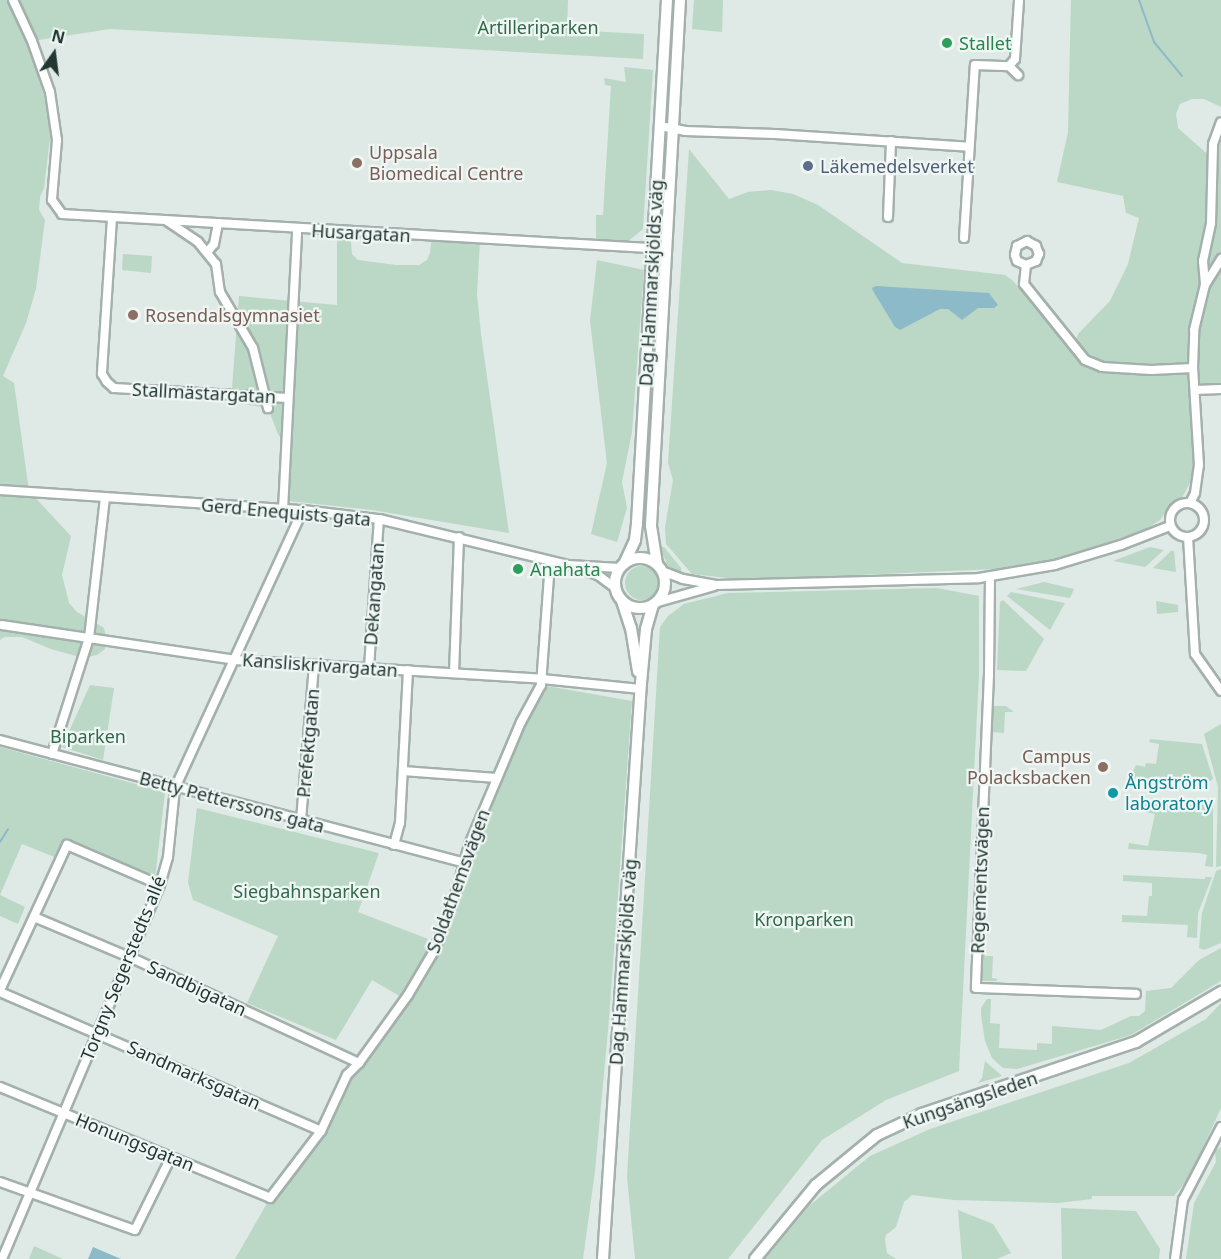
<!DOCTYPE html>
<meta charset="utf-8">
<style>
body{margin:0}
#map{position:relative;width:1221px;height:1259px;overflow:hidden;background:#dfe9e5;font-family:"Noto Sans",sans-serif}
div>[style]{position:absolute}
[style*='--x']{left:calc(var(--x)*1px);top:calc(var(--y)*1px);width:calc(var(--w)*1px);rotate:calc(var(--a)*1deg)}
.green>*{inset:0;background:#bad8c5}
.round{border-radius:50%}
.water>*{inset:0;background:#8dbac8}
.stream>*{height:2px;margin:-1px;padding:0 1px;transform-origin:1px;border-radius:1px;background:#8dbac8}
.roads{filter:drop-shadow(2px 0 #a3b0ac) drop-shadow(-2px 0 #a3b0ac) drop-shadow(0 2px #a3b0ac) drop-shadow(0 -2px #a3b0ac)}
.minor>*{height:8px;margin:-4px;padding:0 4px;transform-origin:4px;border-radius:4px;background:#fff}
.minor>.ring{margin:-4px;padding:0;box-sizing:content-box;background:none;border:8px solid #fff;border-radius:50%}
.secondary>*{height:10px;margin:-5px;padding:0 5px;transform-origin:5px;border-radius:5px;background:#fff}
.secondary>.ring{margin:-5px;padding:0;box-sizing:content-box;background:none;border:10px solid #fff;border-radius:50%}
.dots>*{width:16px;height:16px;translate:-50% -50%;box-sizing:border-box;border:3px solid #eff6f3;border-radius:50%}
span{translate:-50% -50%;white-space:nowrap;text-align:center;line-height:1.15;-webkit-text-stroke:4.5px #eff6f3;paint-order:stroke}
.park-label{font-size:18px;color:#31694b}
.leisure-label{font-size:18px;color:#27864d}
.left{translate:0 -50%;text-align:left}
.education-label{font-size:18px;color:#785e54}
.right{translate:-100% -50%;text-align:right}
.service-label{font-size:18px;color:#4e5e75}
.street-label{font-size:18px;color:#223733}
.culture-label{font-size:18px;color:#0d838f}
.north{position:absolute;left:24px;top:24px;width:60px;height:60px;-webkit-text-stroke:4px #eff6f3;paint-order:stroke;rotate:14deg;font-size:16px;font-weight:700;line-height:24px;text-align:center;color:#223733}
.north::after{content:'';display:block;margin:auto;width:21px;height:27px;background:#223733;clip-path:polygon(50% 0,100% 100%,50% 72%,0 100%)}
</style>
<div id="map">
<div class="green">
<i style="clip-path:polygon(0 0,9px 0,34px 63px,47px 107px,50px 138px,44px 188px,40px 197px,39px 210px,45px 220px,36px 289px,26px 323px,3px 376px,14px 383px,29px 491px,71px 536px,62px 575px,69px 603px,77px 612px,104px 628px,107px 640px,105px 649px,97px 655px,83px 658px,51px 649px,22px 637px,4px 637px,0 640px)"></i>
<i style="clip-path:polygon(13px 0,568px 0,567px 30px,644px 34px,643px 59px,110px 29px,32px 41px)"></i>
<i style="clip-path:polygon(694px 0,723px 0,722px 32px,692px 29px)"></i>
<i style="clip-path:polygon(1071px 0,1221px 0,1221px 107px,1204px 99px,1192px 99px,1180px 104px,1176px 114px,1178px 128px,1205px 152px,1213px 155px,1221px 143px,1221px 393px,1195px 391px,1199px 465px,1182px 498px,1171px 504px,1160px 520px,1146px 529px,1080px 552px,1020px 568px,745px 580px,692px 574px,666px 544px,665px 527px,673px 480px,668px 463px,689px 149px,729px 199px,748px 192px,771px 190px,793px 194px,818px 205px,902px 263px,1005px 275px,1012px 280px,1074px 346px,1078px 334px,1110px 301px,1128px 264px,1139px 218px,1126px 213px,1123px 196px,1057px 182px,1068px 132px)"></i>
<i style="clip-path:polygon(624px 67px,653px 70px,643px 229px,627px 242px,596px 240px,596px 215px,603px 215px,611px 86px,605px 85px,604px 78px,626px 82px)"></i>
<i style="clip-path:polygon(337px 231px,350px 232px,352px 254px,358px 260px,396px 265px,419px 265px,427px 260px,430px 253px,432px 237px,480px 240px,477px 294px,481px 334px,509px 533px,372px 510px,289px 501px,292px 455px,278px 434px,268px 408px,231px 402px,239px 296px,337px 305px)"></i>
<i style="clip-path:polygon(123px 254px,152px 256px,151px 273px,122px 270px)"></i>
<i style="clip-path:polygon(597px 260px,644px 270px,632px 432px,622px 482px,627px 508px,617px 542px,591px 534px,607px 463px,590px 321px)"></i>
<i style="clip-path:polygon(659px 547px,664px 547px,681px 568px,681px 573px,668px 566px)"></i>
<i style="clip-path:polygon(1150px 547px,1164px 550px,1145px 567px,1113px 561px)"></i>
<i style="clip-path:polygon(1171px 551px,1174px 551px,1176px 572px,1153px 568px)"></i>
<i class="round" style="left:625px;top:566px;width:34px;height:34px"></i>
<i style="clip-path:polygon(1044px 582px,1074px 589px,1070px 598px,1016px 589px)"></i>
<i style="clip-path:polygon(937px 588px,979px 596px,979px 674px,959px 1071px,886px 1100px,822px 1140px,728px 1259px,635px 1259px,627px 1177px,660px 627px,668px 616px,684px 604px,728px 593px)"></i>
<i style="clip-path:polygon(1011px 592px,1065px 603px,1050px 630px,1007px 596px)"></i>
<i style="clip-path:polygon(1003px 600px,1044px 639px,1026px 671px,997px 670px,1000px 602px)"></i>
<i style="clip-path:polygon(1156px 601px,1178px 605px,1178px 612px,1157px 614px)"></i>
<i style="clip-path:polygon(90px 685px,114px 688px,103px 760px,62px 747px)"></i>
<i style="clip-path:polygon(541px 685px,632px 701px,609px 1019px,595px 1171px,583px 1259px,235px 1259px,270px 1198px,321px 1131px,339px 1089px,425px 969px,515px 739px)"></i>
<i style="clip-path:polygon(994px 706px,1006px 706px,1014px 712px,1005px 712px,1004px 733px,991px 732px,992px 708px)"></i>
<i style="clip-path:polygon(1221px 724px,1221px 866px,1216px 867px,1218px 787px,1204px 734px)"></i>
<i style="clip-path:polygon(1150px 739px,1202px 744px,1213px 779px,1210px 781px,1130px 778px,1136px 765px,1145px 767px,1146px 763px,1156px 764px,1159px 744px,1149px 742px)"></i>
<i style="clip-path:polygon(0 747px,165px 792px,155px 878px,70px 844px,62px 860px,22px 844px,0 895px,25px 907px,18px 924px,0 916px)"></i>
<i style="clip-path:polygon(1132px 804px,1213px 805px,1213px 867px,1205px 866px,1207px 855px,1199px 853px,1128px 849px,1129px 843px,1148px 846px,1155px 814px,1131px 809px)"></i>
<i style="clip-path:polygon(197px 808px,379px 853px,358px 912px,428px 939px,424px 947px,432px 952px,403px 998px,372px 980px,336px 1040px,247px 1003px,278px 936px,193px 900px,188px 882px)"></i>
<i style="clip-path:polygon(1221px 869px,1221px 943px,1204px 950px,1199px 948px,1202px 913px,1216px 871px)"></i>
<i style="clip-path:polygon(1123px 875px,1205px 879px,1205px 877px,1212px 877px,1198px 913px,1197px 938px,1187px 937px,1188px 925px,1122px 922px,1122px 915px,1147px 916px,1149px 896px,1152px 896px,1152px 883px,1123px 881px)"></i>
<i style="clip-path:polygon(983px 944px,985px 956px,993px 956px,992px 978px,998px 979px,996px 981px,983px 981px,982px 978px)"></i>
<i style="clip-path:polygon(1221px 948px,1221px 981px,1131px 1035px,1017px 1069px,1003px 1068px,992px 1058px,985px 1041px,981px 1015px,981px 1008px,987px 999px,991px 999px,990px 1023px,1000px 1024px,999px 1048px,1037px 1050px,1037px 1043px,1052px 1044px,1052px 1026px,1101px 1030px,1131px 1016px,1139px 1016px,1145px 1011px,1146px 991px,1171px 988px,1199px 960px)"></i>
<i style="clip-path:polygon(1221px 1003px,1221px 1108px,1190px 1176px,1174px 1196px,1092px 1196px,1092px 1199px,1058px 1203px,954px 1200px,912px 1195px,904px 1202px,896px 1227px,886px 1235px,885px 1239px,887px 1253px,896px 1259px,765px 1259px,809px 1206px,870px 1156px,930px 1129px,1129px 1063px,1206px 1019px)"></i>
<i style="clip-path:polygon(985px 1061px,1002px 1076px,978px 1083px,982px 1078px)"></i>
<i style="clip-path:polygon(1221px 1147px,1221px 1259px,1186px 1259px,1194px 1203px,1216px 1162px,1215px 1151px)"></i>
<i style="clip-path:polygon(1061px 1208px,1136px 1211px,1160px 1249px,1159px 1259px,1062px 1259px)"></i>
<i style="clip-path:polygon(958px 1210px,993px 1224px,1011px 1253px,997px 1259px,962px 1259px)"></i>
<i style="clip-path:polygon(34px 1246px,63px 1259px,29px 1259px)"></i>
</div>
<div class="water">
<i style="clip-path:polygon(876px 286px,989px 293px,998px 305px,994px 308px,978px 308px,962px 320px,948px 309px,940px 309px,900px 330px,895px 327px,873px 291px,872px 288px)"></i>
<i style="clip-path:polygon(93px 1247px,121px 1259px,88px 1259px)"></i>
</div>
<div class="stream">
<i style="--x:1139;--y:0;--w:45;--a:70.3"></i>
<i style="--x:1154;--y:42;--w:44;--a:50.5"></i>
<i style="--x:0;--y:842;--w:15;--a:-58"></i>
</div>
<div class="roads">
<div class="minor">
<i style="--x:13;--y:0;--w:45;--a:65.1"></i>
<i style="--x:32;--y:41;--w:54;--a:70.6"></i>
<i style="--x:50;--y:92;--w:49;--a:81.7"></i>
<i style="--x:57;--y:140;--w:60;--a:94.8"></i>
<i style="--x:52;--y:200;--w:17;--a:54"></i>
<i style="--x:62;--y:214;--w:605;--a:3.32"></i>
<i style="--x:1009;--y:66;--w:13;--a:45"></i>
<i style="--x:660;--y:126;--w:25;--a:11"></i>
<i style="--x:685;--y:131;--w:90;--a:1.9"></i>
<i style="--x:775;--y:134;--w:194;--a:3.8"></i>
<i style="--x:888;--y:217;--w:76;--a:-87.7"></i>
<i style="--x:112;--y:218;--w:156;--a:93.7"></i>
<i style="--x:102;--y:374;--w:9;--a:58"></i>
<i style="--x:107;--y:382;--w:9;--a:41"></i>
<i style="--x:114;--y:388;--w:174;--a:3.3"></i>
<i style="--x:167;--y:221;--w:37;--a:34"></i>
<i style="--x:198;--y:242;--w:28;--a:51"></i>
<i style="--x:216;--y:264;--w:28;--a:82"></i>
<i style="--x:220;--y:292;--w:65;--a:59.5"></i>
<i style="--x:253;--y:348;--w:62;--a:76"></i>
<i style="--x:964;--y:238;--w:173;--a:-86.4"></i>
<i style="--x:975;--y:65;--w:34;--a:2"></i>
<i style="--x:1009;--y:66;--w:9;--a:-49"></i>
<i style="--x:1015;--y:59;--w:59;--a:-86.1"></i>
<i style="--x:208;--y:251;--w:9;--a:-49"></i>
<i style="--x:214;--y:244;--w:21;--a:-79"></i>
<i style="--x:1026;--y:265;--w:11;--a:-22"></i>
<i style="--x:1036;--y:261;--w:8;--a:-67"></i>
<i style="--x:1039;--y:254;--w:9;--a:-111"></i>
<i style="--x:1036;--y:246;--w:10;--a:-151"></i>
<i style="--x:1027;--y:241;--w:11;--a:153"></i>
<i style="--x:1017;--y:246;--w:9;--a:103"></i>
<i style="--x:1015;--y:255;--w:6;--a:72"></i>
<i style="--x:1017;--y:261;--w:10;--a:24"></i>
<i style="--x:1026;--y:265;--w:19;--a:96"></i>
<i style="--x:1024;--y:284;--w:97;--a:51.2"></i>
<i style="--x:1085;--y:360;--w:18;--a:22"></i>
<i style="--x:1102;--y:367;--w:49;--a:3.5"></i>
<i style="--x:1151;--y:370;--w:42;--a:-2.7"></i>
<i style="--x:1205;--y:284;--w:23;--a:-95"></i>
<i style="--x:1203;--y:261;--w:39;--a:-78"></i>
<i style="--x:1211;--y:223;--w:79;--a:-88.5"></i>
<i style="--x:1213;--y:144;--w:23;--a:-70"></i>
<i style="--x:1195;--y:390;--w:26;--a:-2"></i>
<i style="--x:0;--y:490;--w:304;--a:3.8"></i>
<i style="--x:303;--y:510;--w:77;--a:6.8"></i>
<i style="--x:379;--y:519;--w:195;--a:13.7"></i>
<i style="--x:568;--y:565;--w:52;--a:3.3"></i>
<i class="ring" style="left:1170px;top:503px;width:26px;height:26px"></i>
<i style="--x:1190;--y:503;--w:11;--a:-63"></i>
<i style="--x:1195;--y:493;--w:28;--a:-82"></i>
<i style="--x:1199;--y:465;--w:97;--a:-93.5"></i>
<i style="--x:1193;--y:368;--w:38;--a:-88"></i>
<i style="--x:1194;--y:330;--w:46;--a:-76.3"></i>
<i style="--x:1205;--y:285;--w:31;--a:-58"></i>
<i style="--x:283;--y:510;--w:281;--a:-87.1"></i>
<i style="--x:1188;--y:537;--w:117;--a:86.6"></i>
<i style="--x:1195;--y:654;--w:45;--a:54.9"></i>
<i style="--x:584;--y:570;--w:15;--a:20"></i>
<i style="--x:598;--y:575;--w:21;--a:37"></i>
<i style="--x:662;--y:571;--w:22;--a:21"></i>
<i style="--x:683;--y:579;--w:35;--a:10"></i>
<i style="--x:717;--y:585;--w:262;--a:-1.5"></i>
<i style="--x:979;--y:578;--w:77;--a:-9.7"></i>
<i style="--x:1055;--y:565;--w:69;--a:-16.9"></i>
<i style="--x:1121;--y:545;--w:53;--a:-21.2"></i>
<i style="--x:990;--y:577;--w:97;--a:90.6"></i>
<i style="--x:989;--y:674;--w:314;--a:92.4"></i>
<i style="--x:976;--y:988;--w:160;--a:2.1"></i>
<i style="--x:658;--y:602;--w:58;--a:-15.9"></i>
<i style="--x:2;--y:625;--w:236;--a:8.5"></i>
<i style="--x:235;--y:660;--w:308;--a:3.5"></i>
<i style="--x:542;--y:679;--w:99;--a:5.8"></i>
<i style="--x:369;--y:668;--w:149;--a:-86.2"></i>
<i style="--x:454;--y:673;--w:136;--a:-87.9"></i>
<i style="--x:0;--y:740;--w:480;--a:14.8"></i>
<i style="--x:52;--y:754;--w:122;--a:-72.3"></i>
<i style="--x:89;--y:638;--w:142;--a:-83.5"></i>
<i style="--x:403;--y:771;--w:94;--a:4.3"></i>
<i style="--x:301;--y:820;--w:156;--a:-85.2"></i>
<i style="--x:394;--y:845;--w:23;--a:-75"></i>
<i style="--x:400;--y:823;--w:153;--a:-87"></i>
<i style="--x:34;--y:917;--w:108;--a:22.8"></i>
<i style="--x:134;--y:959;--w:248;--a:24.8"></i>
<i style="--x:0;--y:990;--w:160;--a:-65.2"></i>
<i style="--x:67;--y:845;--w:101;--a:23.3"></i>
<i style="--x:0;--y:992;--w:350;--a:23.4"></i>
<i style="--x:0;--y:1087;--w:292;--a:22.3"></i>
<i style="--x:270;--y:1198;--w:84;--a:-52.7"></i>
<i style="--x:321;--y:1131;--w:62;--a:-65.1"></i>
<i style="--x:347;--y:1075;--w:17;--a:-45"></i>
<i style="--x:359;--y:1063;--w:84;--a:-54.2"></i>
<i style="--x:408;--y:995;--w:51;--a:-59.4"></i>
<i style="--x:434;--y:951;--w:59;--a:-69.1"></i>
<i style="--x:455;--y:896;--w:53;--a:-74.6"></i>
<i style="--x:469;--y:845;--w:134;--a:-67.1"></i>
<i style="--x:521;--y:722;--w:42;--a:-61.6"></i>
<i style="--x:541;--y:685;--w:124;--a:-85.8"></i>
<i style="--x:0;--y:1182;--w:143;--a:19.6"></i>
<i style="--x:135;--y:1230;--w:81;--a:-63.7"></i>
<i style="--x:2;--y:1259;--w:406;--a:-67.1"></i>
<i style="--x:160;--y:885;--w:29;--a:-74"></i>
<i style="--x:168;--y:857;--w:69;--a:-84.2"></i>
<i style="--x:175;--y:788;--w:306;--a:-65.3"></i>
<i style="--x:1175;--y:1259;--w:60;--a:-82.3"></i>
<i style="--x:1183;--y:1200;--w:82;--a:-62.5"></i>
</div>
<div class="secondary">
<i class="ring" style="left:615px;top:558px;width:40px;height:40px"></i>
<i style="--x:624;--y:564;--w:26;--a:-65"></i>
<i style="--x:635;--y:540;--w:17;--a:-83"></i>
<i style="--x:637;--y:523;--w:524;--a:-86.72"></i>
<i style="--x:657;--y:564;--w:39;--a:-99"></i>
<i style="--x:651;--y:525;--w:526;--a:-86.84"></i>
<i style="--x:622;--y:601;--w:28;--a:72"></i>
<i style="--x:631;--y:628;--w:44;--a:80.8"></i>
<i style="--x:603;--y:1259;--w:577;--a:-86.23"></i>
<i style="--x:641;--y:683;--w:54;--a:-84.7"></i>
<i style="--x:646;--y:629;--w:25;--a:-74"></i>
<i style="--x:755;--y:1259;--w:96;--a:-50.5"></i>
<i style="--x:816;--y:1185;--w:79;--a:-39.3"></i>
<i style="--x:877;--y:1135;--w:50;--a:-25"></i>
<i style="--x:922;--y:1114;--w:226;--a:-18.6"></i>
<i style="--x:1136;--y:1042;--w:99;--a:-30.5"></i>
</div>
</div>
<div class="dots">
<i style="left:947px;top:43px;background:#2e9e5b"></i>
<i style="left:357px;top:163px;background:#8d6e63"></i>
<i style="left:808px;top:166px;background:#5c6f8a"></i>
<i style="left:133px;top:315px;background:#8d6e63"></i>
<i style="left:518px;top:569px;background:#2e9e5b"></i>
<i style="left:1103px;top:767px;background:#8d6e63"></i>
<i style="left:1113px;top:793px;background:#0f9aa8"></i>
</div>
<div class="park-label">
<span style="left:538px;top:27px">Artilleriparken</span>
<span style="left:88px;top:736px">Biparken</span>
<span style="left:307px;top:891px">Siegbahnsparken</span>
<span style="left:804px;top:919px">Kronparken</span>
</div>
<div class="leisure-label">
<span class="left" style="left:959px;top:43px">Stallet</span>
<span class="left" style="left:530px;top:569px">Anahata</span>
</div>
<div class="education-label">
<span class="left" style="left:369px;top:163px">Uppsala<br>Biomedical Centre</span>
<span class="left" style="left:145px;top:315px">Rosendalsgymnasiet</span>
<span class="right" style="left:1091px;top:767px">Campus<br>Polacksbacken</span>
</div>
<div class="service-label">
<span class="left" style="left:820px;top:166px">Läkemedelsverket</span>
</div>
<div class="street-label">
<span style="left:361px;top:233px;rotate:3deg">Husargatan</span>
<span style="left:651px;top:283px;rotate:-87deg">Dag Hammarskjölds väg</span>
<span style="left:204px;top:393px;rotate:3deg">Stallmästargatan</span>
<span style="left:286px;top:512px;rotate:5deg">Gerd Enequists gata</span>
<span style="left:374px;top:594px;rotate:-86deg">Dekangatan</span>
<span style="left:320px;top:665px;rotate:4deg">Kansliskrivargatan</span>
<span style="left:308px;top:743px;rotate:-85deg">Prefektgatan</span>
<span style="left:232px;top:802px;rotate:15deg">Betty Petterssons gata</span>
<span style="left:980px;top:880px;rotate:-88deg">Regementsvägen</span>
<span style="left:458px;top:881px;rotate:-70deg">Soldathemsvägen</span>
<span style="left:623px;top:962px;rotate:-86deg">Dag Hammarskjölds väg</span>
<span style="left:123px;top:968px;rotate:-68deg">Torgny Segerstedts allé</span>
<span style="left:197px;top:988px;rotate:25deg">Sandbigatan</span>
<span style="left:194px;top:1075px;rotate:24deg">Sandmarksgatan</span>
<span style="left:970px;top:1100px;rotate:-19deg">Kungsängsleden</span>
<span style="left:135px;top:1142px;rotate:22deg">Honungsgatan</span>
</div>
<div class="culture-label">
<span class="left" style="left:1125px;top:793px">Ångström<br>laboratory</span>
</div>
<div class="north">N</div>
</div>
